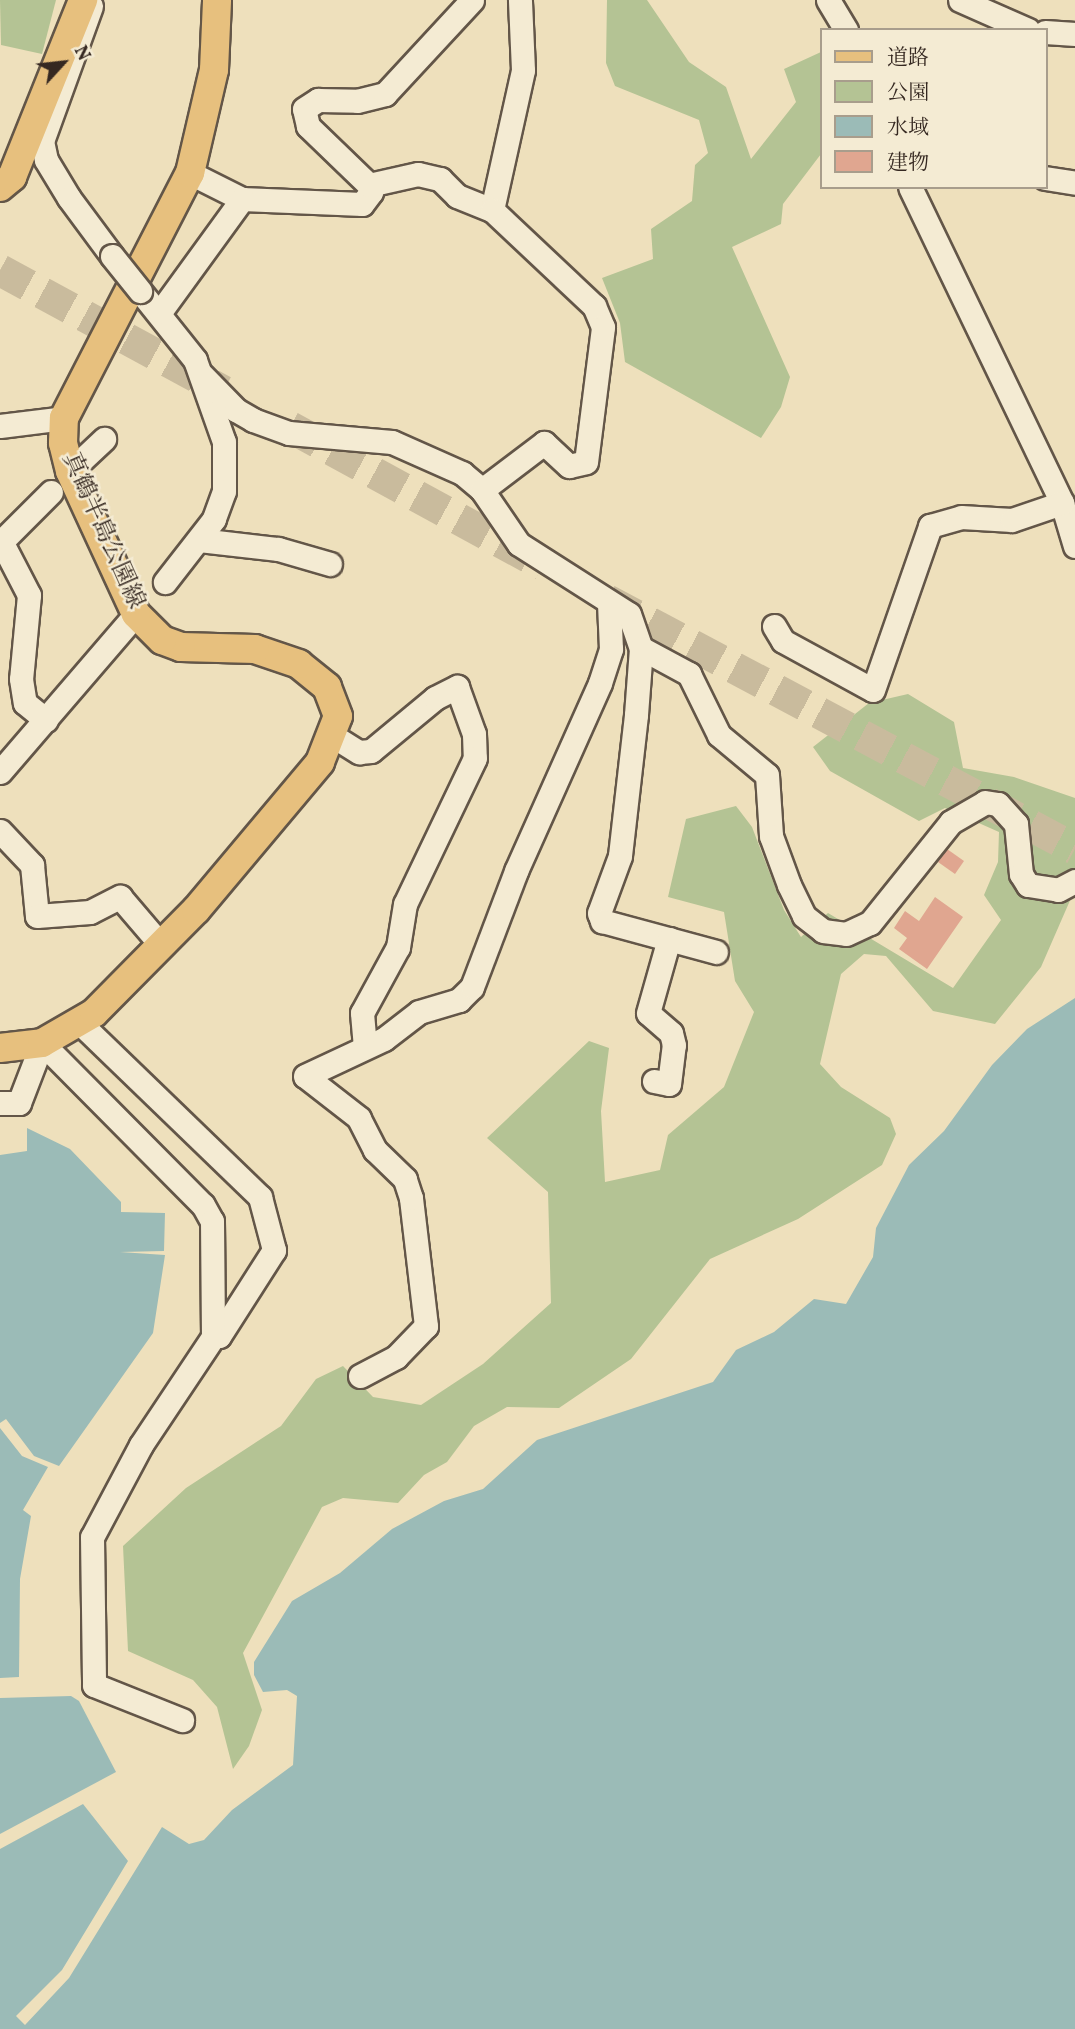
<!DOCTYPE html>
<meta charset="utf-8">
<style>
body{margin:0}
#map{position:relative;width:1075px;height:2029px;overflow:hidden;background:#eee0bc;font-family:Vollkorn,"Noto Serif JP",serif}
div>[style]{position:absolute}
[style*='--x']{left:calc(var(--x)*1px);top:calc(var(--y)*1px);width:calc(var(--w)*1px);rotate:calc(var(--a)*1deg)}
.green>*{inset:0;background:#b4c394}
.water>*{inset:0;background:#9bbbb7}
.building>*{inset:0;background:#e0a690}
.highway-tunnel>*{height:32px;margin-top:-16px;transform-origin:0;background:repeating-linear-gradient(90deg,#c9bb9d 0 32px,transparent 0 48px)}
.roads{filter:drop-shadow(2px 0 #635648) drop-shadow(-2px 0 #635648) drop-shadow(0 2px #635648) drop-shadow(0 -2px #635648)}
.minor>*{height:23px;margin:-11.5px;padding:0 11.5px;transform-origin:11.5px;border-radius:11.5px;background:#f4ebd3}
.major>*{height:28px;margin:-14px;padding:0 14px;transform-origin:14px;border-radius:14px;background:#e7c07e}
.bridges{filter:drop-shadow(2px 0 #635648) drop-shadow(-2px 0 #635648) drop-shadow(0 2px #635648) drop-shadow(0 -2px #635648)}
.minor-bridge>*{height:23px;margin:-11.5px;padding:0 11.5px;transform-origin:11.5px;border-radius:11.5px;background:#f4ebd3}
span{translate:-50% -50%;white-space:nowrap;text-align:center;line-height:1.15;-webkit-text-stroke:5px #f4ebd3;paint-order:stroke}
.street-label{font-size:24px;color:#352821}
.legend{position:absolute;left:820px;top:28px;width:228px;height:161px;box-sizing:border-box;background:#f4ebd3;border:2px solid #a89d8c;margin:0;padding:9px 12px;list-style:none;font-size:21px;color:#352821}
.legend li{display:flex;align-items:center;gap:14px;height:35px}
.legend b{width:35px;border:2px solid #a89d8c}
.north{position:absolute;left:28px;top:28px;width:70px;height:70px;-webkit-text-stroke:5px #f4ebd3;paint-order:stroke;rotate:63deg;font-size:19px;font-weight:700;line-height:28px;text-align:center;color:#352821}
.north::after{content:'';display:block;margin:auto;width:24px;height:32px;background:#352821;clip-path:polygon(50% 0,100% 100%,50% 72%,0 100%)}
</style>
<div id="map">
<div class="green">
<i style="clip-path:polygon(0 0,56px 0,42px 54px,1px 45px)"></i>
<i style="clip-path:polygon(607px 0,647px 0,689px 62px,726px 87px,751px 159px,796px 102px,784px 69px,821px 52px,821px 154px,783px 204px,781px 224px,732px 247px,790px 377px,781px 407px,761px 438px,625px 362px,620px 323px,602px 278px,653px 259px,651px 229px,692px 201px,695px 165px,708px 153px,699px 120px,615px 86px,606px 63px)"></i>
<i style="clip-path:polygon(908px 694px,954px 722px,963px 768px,1014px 777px,1075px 798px,1075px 889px,1041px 967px,995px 1024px,933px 1011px,886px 956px,864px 954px,841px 974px,820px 1064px,841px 1087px,890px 1118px,896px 1134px,882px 1165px,798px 1219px,710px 1259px,631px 1359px,559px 1408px,507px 1407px,474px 1426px,447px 1462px,424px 1475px,398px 1503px,343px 1498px,322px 1507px,243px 1653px,262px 1710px,249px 1746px,233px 1769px,217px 1707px,193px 1680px,128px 1651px,123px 1546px,186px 1488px,281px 1426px,316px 1379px,343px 1366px,373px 1397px,421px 1405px,483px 1364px,551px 1303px,548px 1192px,487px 1138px,589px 1041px,609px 1048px,601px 1111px,605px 1182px,660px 1170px,668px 1135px,724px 1087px,754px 1012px,735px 981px,724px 912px,668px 897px,686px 819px,736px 806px,752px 827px,784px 910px,801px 937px,828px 913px,953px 988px,1001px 920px,984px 895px,998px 862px,999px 832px,945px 808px,919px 821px,830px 771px,813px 747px,869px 703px)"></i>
</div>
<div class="water">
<i style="clip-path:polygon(1075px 998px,1075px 2029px,0 2029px,0 1849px,83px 1804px,128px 1861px,62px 1970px,16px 2016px,25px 2025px,69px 1978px,162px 1827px,189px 1844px,204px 1840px,232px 1810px,293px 1765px,297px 1696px,287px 1690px,263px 1692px,254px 1675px,254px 1662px,292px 1601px,340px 1573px,392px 1529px,444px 1501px,483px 1489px,537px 1440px,713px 1382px,736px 1350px,774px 1332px,814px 1299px,846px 1304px,873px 1257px,876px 1228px,909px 1165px,944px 1131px,992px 1065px,1027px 1029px)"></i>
<i style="clip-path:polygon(27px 1128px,70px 1149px,121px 1202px,121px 1212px,165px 1213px,164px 1251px,120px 1252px,165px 1255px,153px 1333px,59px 1466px,34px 1456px,6px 1419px,0 1423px,0 1155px,27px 1151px)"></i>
<i style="clip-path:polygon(0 1428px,22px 1456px,48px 1467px,23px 1510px,31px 1516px,20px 1579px,19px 1677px,0 1678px)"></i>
<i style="clip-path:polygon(71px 1696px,79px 1701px,116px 1772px,0 1834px,0 1698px)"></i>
</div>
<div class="building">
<i style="clip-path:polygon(947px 849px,964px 861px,955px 874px,938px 862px)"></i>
<i style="clip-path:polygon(935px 897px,963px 917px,927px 969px,899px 949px,907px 938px,894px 928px,905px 911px,919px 921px)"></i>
</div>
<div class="highway-tunnel">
<i style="--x:0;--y:270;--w:254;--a:28.5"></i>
<i style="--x:290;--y:427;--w:288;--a:28.6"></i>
<i style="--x:607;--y:600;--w:530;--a:28.02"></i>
</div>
<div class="roads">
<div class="minor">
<i style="--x:828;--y:0;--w:35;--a:59"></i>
<i style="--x:960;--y:0;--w:74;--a:23.8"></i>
<i style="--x:91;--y:6;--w:144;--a:109.9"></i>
<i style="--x:42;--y:141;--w:19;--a:78"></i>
<i style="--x:46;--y:160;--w:44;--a:58.8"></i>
<i style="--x:69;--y:198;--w:72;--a:53.4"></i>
<i style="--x:1045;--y:32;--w:30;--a:4"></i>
<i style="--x:190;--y:173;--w:58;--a:26.6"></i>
<i style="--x:242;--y:199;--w:120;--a:2.4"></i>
<i style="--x:362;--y:204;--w:15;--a:-53"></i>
<i style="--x:371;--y:192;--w:7;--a:-106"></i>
<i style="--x:369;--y:185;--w:85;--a:-136"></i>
<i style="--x:308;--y:126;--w:17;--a:-103"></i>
<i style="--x:304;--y:109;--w:17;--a:-33"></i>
<i style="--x:318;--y:100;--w:39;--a:1"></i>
<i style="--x:357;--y:101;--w:29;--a:-14"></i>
<i style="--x:385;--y:94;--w:128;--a:-47.2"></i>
<i style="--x:1045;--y:178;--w:30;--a:9"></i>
<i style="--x:369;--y:185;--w:50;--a:-12.7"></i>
<i style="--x:418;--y:174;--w:23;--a:13"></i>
<i style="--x:440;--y:179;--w:24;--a:45"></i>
<i style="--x:457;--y:196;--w:38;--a:22"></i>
<i style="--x:492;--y:210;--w:143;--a:-77.5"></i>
<i style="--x:523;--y:70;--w:70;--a:-92.5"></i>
<i style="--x:910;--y:187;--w:351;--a:64.3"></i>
<i style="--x:1062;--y:503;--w:45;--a:73.2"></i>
<i style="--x:140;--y:291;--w:88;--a:51.4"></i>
<i style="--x:195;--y:360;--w:87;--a:70.5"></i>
<i style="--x:224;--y:442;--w:49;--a:90"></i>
<i style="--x:224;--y:491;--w:30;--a:110"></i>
<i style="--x:214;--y:519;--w:80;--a:127.9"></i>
<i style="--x:160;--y:312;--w:140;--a:-54"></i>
<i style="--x:202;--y:375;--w:49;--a:45.8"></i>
<i style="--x:236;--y:410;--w:20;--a:30"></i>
<i style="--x:253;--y:420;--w:38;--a:20"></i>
<i style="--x:289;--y:433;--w:103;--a:5"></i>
<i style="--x:392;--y:442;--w:77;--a:23.9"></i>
<i style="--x:462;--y:473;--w:26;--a:40"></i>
<i style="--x:482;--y:490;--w:65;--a:55.6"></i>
<i style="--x:519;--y:544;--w:130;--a:32.5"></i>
<i style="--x:629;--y:614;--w:36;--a:71"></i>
<i style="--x:641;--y:648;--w:67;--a:94.3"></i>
<i style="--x:636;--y:715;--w:142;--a:96.5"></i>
<i style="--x:620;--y:856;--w:61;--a:110.2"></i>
<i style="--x:599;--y:913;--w:9;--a:69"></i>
<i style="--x:602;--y:921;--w:118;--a:15.2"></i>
<i style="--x:0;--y:426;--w:64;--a:-7.1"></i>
<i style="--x:70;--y:471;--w:47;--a:-43.3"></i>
<i style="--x:482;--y:490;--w:78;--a:-37.2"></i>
<i style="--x:544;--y:443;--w:34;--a:43"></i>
<i style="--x:569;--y:466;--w:17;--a:-13"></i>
<i style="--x:586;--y:462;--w:136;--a:-82.8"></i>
<i style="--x:603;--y:327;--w:23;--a:-113"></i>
<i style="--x:594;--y:306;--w:140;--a:-136.7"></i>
<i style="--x:0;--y:539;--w:63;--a:62.6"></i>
<i style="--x:29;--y:595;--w:84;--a:95.4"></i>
<i style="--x:21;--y:679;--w:24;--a:81"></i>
<i style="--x:25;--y:703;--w:27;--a:39"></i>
<i style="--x:199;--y:540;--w:80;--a:6.5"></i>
<i style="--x:278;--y:549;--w:54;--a:16.1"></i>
<i style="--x:0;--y:543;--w:72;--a:-45"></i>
<i style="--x:774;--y:626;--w:17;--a:59"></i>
<i style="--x:783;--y:641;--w:102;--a:28.6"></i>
<i style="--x:873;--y:690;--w:174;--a:-70.8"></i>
<i style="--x:930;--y:526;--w:32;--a:-16"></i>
<i style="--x:961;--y:517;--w:51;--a:3.4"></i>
<i style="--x:1012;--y:520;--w:53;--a:-18.8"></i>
<i style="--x:641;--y:648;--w:55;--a:28.4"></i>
<i style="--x:689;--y:674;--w:68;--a:63.8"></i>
<i style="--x:719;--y:735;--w:62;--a:39.8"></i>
<i style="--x:767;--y:775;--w:61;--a:86.2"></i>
<i style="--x:771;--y:836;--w:52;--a:69.8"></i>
<i style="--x:789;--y:885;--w:34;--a:64"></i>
<i style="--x:804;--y:916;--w:24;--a:38"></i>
<i style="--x:823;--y:931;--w:23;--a:7"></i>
<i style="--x:846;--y:934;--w:26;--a:-25"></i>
<i style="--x:870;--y:923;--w:129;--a:-51.3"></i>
<i style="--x:951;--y:822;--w:39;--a:-30"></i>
<i style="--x:985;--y:802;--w:13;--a:9"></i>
<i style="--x:998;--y:804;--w:27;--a:48"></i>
<i style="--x:1016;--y:824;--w:50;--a:84.3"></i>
<i style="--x:1021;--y:874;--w:13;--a:58"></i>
<i style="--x:1028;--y:885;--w:30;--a:9"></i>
<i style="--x:1058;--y:890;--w:19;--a:-28"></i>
<i style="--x:333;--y:736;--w:31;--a:32"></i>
<i style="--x:359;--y:752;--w:12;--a:-5"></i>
<i style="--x:371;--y:751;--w:83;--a:-39.6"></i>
<i style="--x:435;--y:698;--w:25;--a:-27"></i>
<i style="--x:457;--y:687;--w:50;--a:70.1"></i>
<i style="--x:474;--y:734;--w:24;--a:88"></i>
<i style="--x:475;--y:758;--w:162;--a:115.6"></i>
<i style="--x:405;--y:904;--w:44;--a:99.2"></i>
<i style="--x:398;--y:947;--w:75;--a:118.6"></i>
<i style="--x:362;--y:1013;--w:33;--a:85"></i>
<i style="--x:0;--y:772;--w:208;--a:-49.3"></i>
<i style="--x:0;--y:831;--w:47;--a:46.7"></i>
<i style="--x:32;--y:865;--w:51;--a:84.4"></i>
<i style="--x:37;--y:916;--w:53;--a:-4.3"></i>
<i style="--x:90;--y:912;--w:34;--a:-27"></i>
<i style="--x:120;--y:897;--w:63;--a:49.5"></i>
<i style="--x:81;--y:1024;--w:249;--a:44"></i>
<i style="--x:260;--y:1197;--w:55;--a:75.2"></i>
<i style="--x:274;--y:1250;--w:102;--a:122.6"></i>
<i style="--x:219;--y:1336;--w:6;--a:171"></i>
<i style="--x:654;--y:1081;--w:15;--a:11"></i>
<i style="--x:669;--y:1084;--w:39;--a:-83"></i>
<i style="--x:674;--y:1045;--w:12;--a:-104"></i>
<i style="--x:671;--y:1033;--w:30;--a:-139"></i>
<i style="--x:648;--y:1013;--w:77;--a:-74.2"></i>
<i style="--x:0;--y:1103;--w:19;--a:0"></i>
<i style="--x:19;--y:1103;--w:64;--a:-69"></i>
<i style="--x:42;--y:1043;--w:228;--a:45.2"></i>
<i style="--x:203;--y:1205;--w:18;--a:61"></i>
<i style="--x:212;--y:1221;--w:116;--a:89.5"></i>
<i style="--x:213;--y:1337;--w:130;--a:123.7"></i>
<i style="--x:141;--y:1445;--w:104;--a:118"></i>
<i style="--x:92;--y:1537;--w:148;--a:89.2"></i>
<i style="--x:94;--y:1685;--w:95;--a:21.7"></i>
<i style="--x:360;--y:1376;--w:41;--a:-27.8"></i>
<i style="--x:396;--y:1357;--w:43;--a:-45.9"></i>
<i style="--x:426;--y:1326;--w:129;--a:-96.7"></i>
<i style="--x:411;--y:1198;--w:20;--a:-108"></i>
<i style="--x:405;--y:1179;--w:42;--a:-136"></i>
<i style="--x:375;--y:1150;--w:36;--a:-117"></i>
<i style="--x:359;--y:1118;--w:68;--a:-142.1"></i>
<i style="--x:305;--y:1076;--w:87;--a:-25.1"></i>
<i style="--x:384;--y:1039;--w:44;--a:-37.6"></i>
<i style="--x:419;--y:1012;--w:42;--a:-16.7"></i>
<i style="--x:459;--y:1000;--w:18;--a:-45"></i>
<i style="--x:472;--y:987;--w:124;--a:-69.2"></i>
<i style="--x:516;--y:871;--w:206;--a:-65.9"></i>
<i style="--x:600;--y:683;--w:36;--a:-72"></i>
<i style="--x:611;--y:649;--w:45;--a:-92.5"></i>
</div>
<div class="major">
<i style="--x:0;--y:187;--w:16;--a:-40"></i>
<i style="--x:12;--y:177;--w:191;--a:-68.1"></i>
<i style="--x:0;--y:1048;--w:42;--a:-6.8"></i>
<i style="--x:42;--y:1043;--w:60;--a:-30"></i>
<i style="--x:94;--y:1013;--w:145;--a:-45.3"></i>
<i style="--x:196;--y:910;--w:193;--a:-50"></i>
<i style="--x:320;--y:762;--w:49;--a:-68.6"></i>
<i style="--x:338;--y:716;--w:31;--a:-111"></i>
<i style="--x:327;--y:687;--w:36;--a:-141"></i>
<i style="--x:299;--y:664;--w:46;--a:-161.2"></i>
<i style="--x:255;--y:649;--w:74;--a:-178.5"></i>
<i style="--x:181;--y:647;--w:20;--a:-160"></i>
<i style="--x:162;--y:640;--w:37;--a:-135"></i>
<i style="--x:136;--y:614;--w:157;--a:-114.8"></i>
<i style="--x:70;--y:471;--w:29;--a:-104"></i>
<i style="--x:63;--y:443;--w:25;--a:-88"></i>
<i style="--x:64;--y:418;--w:276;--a:-62.8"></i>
<i style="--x:190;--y:173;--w:106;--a:-76.9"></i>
<i style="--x:214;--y:70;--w:70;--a:-87.5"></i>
</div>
</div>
<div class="bridges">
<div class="minor-bridge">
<i style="--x:112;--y:256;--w:45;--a:51.3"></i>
</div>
</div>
<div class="street-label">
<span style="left:102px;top:531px;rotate:66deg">真鶴半島公園線</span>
</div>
<ul class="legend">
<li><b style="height:9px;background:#e7c07e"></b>道路</li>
<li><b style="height:19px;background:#b4c394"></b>公園</li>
<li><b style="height:19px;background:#9bbbb7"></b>水域</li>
<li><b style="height:19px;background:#e0a690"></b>建物</li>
</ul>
<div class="north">N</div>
</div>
